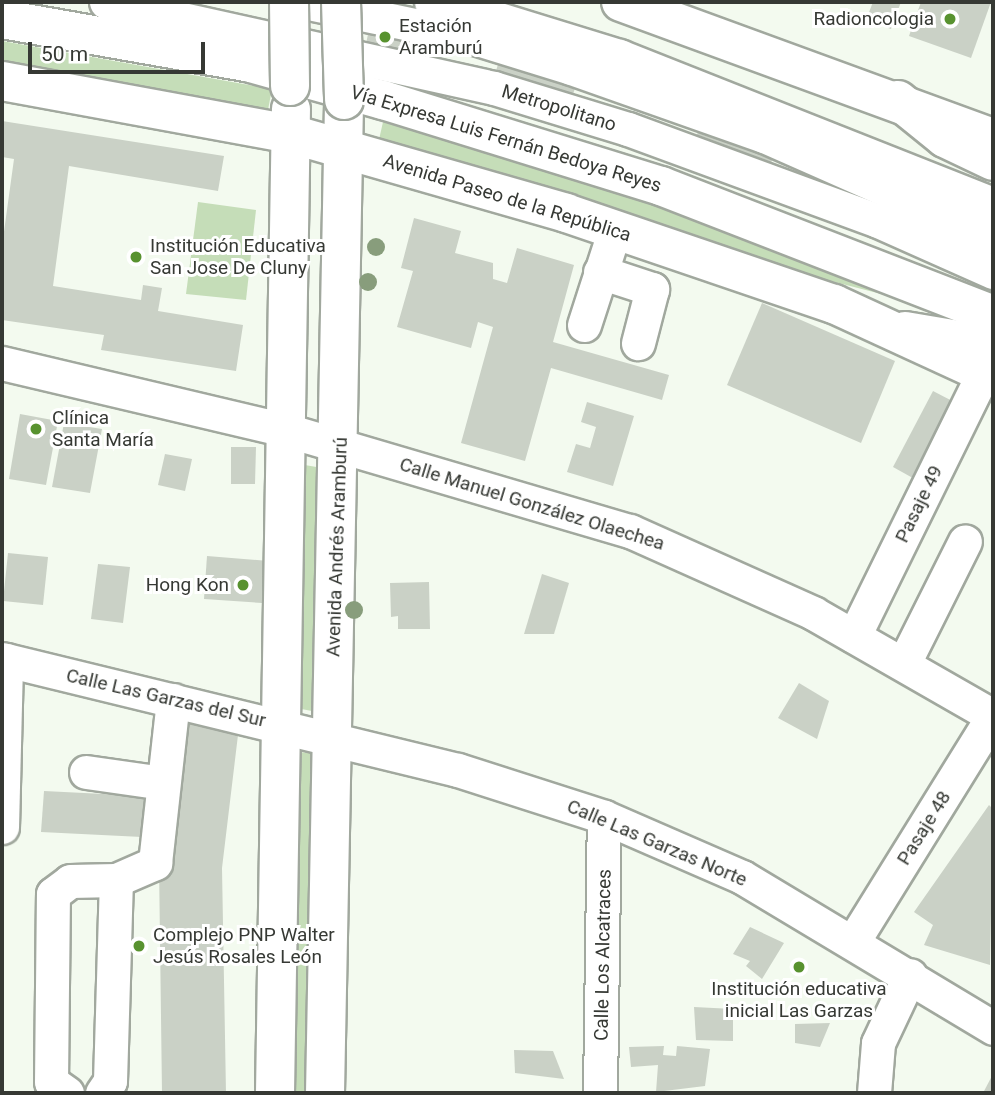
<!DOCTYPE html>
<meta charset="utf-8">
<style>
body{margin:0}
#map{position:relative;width:995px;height:1095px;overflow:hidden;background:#f3faef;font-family:Roboto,sans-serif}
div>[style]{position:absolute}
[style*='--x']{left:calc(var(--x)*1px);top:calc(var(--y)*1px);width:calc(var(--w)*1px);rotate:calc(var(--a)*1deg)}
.green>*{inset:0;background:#c5ddb8}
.building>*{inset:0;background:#cad1c6}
.roads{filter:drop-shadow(2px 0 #a1a89e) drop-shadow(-2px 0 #a1a89e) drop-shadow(0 2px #a1a89e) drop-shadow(0 -2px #a1a89e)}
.minor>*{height:33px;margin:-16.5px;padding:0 16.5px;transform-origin:16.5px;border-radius:16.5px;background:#fff}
.major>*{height:38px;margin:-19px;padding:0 19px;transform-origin:19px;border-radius:19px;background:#fff}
.highway>*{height:38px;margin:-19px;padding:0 19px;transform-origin:19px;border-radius:19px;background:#fff}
.bridges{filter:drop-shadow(2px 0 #a1a89e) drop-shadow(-2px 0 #a1a89e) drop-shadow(0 2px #a1a89e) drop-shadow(0 -2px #a1a89e)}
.major-bridge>*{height:38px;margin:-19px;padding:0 19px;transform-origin:19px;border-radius:19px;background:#fff}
.trees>*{width:18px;height:18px;margin:-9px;border-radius:50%;background:#889d7c}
.dots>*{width:19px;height:19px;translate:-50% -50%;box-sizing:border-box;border:4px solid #fff;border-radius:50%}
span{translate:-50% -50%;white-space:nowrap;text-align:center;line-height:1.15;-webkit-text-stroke:6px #fff;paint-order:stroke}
.poi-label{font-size:19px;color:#363934}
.right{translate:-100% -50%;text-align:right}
.left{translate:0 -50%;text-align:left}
.street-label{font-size:19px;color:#363934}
.frame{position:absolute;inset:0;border:4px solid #363934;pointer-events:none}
.scale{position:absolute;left:28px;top:42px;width:177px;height:32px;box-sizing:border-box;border:4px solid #363934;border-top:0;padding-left:9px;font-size:21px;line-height:24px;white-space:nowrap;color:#363934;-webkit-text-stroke:5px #fff;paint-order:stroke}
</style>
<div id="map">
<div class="green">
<i style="clip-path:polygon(2px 41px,272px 89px,268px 110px,2px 68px)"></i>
<i style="clip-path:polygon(383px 122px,727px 221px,920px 304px,749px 260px,378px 144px)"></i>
<i style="clip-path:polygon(198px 202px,256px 210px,246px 300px,186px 294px)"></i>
<i style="clip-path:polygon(299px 464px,328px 469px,317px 712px,291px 707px)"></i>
<i style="clip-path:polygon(290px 752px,321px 753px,315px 1093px,284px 1093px)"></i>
</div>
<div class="building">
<i style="clip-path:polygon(873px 2px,901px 2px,891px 29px,866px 20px)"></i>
<i style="clip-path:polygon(921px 2px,991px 2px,971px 58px,909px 36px)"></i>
<i style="clip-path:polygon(371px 19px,406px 26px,403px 41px,432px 47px,430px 58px,366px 44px)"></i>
<i style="clip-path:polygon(500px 58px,577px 81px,572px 98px,495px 74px)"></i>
<i style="clip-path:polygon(2px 121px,224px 156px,218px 191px,69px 166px,53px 286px,141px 300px,143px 285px,162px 288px,158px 311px,243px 325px,236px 371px,101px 350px,104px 335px,2px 320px,2px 246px,14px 159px,2px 157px)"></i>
<i style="clip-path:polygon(701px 125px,775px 153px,770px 165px,696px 137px)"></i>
<i style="clip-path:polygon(414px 218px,461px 231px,455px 253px,493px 263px,493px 279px,507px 283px,517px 248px,574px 265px,553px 342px,669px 375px,662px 400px,551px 368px,525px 461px,461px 443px,493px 327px,478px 322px,471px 348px,397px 327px,413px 271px,401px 268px)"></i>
<i style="clip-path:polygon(762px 303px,895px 361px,861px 443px,727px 385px)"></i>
<i style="clip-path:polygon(933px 391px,960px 405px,920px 482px,893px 467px)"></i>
<i style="clip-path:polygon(587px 402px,634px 416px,613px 486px,567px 472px,576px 444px,590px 448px,596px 427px,581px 422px)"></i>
<i style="clip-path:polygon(20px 414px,58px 421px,46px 485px,9px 479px)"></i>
<i style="clip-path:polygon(64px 423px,102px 429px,90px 493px,52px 487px)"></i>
<i style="clip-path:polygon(231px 447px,256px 447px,255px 484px,231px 484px)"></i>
<i style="clip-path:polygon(165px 454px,192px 459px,185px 491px,158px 485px)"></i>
<i style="clip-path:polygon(8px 553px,48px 557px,43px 605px,3px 601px)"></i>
<i style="clip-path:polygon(207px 556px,281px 562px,278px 604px,204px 599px)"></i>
<i style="clip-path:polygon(98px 564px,130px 567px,123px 623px,91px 619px)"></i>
<i style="clip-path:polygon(542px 574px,569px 583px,554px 634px,524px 634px)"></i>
<i style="clip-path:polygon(429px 582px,430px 629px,398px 629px,398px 616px,391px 617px,390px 583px)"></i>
<i style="clip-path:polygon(799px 683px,829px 701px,817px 739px,778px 718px)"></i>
<i style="clip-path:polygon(175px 719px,238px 735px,222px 868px,226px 1093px,162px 1093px,159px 864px)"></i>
<i style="clip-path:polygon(44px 791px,144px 796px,142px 837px,41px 832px)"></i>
<i style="clip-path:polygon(989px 805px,993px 809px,990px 965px,924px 945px,933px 925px,914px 912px)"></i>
<i style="clip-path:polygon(750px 927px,784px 943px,762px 979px,746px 966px,750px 961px,733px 954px)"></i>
<i style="clip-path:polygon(694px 1007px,733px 1009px,733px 1041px,696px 1040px)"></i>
<i style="clip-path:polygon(830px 1023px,820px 1047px,795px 1043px,795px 1024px)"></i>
<i style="clip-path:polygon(664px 1046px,663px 1055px,676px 1056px,677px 1046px,710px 1049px,705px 1086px,656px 1092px,658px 1065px,631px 1067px,629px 1047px)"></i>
<i style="clip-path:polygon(514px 1050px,553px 1051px,564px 1079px,515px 1073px)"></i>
<i style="clip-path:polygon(993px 1074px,993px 1093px,983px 1093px)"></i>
</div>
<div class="roads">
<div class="minor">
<i style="--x:106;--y:2;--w:397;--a:12.5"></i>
<i style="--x:494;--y:88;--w:140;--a:17"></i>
<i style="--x:628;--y:129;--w:266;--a:20.2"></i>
<i style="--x:878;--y:221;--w:126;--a:23.9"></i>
<i style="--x:304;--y:2;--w:171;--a:11.8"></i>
<i style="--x:471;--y:37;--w:105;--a:17.2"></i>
<i style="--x:571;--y:68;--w:205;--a:19.4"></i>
<i style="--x:764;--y:136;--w:250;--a:23.8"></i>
<i style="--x:600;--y:272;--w:55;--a:18.1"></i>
<i style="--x:652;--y:289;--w:56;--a:104.5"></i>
<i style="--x:584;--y:325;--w:101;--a:-72.1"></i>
<i style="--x:2;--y:363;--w:292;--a:13.3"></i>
<i style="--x:286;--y:430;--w:359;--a:16.4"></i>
<i style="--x:630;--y:531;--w:201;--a:24.1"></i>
<i style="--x:813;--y:613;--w:207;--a:29.8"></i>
<i style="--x:854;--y:636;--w:294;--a:-63.8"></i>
<i style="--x:2;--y:659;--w:469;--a:13.7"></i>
<i style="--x:458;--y:770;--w:153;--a:17.8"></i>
<i style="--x:604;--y:817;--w:150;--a:23.5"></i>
<i style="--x:742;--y:877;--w:293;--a:31"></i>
<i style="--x:904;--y:663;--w:136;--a:-63.4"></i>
<i style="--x:86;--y:772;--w:78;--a:8.1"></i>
<i style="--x:2;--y:827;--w:167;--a:-88.6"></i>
<i style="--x:854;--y:940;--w:264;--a:-58.2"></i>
<i style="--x:67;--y:1093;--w:19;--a:-145"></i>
<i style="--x:51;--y:1082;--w:188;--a:-89.4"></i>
<i style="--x:53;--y:894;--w:21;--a:-37"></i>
<i style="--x:70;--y:881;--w:46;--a:-1.2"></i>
<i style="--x:116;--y:880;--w:43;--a:-23.6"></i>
<i style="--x:155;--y:863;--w:164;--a:-83.7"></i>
<i style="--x:102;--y:1093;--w:14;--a:-56"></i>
<i style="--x:110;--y:1081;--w:201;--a:-88.3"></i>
<i style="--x:600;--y:1093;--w:276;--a:-89.2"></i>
<i style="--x:874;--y:1093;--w:50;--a:-85.4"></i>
<i style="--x:878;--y:1043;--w:75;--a:-64.8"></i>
</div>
<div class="major">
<i style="--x:621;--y:2;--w:396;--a:20.1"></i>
<i style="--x:2;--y:81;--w:294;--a:10.4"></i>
<i style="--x:291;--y:134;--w:286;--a:16"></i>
<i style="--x:566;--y:213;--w:283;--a:18.8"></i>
<i style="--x:834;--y:304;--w:175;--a:24.7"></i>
<i style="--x:275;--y:1093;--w:984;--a:-89.07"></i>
<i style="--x:325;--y:1093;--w:993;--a:-88.9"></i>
</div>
<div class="highway">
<i style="--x:434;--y:2;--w:194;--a:17.1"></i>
<i style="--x:619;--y:59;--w:402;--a:21.6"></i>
<i style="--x:2;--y:19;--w:253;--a:10"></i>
<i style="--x:251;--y:63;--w:137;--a:15.7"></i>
<i style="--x:383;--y:100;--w:291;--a:17.2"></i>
<i style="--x:661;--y:186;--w:356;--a:21.2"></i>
<i style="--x:898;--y:100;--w:60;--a:39"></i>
<i style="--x:945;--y:138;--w:53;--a:25.6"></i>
<i style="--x:905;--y:331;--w:60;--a:9.6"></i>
<i style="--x:964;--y:341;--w:32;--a:26"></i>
</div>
</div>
<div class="bridges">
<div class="major-bridge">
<i style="--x:289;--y:2;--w:84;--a:89.3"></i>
<i style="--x:341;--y:2;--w:98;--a:88.2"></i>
</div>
</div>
<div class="trees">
<i style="left:376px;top:247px"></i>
<i style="left:368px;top:282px"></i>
<i style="left:354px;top:610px"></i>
</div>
<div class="dots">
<i style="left:950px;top:19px;background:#58922f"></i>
<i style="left:385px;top:37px;background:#58922f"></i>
<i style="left:136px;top:257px;background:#58922f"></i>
<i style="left:36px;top:429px;background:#58922f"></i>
<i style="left:243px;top:585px;background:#58922f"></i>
<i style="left:139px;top:946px;background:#58922f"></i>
<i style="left:799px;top:967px;background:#58922f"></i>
</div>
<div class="poi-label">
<span class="right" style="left:934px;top:19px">Radioncologia</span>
<span class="left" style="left:399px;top:37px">Estación<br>Aramburú</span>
<span class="left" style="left:150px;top:257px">Institución Educativa<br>San Jose De Cluny</span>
<span class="left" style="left:52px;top:429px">Clínica<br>Santa María</span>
<span class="right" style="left:229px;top:585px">Hong Kon</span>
<span class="left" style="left:153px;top:946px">Complejo PNP Walter<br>Jesús Rosales León</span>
<span style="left:799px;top:1000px">Institución educativa<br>inicial Las Garzas</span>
</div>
<div class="street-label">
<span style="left:559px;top:108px;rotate:17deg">Metropolitano</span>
<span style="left:506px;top:139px;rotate:17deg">Vía Expresa Luis Fernán Bedoya Reyes</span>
<span style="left:507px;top:198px;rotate:17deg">Avenida Paseo de la República</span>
<span style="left:532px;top:504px;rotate:17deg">Calle Manuel González Olaechea</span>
<span style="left:919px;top:504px;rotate:-64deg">Pasaje 49</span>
<span style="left:337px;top:547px;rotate:-88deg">Avenida Andrés Aramburú</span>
<span style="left:166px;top:698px;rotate:13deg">Calle Las Garzas del Sur</span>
<span style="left:924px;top:828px;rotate:-58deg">Pasaje 48</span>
<span style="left:657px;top:843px;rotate:23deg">Calle Las Garzas Norte</span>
<span style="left:603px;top:955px;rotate:-89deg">Calle Los Alcatraces</span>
</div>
<div class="frame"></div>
<div class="scale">50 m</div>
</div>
